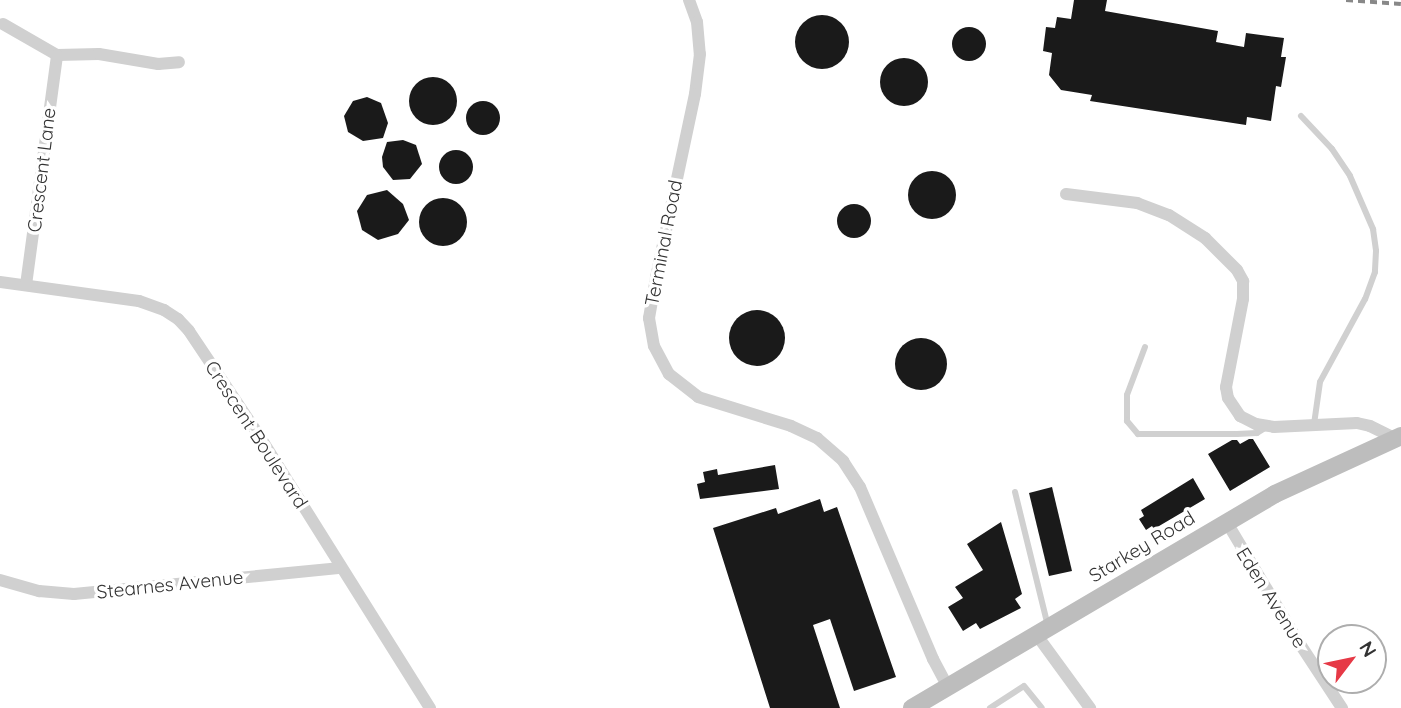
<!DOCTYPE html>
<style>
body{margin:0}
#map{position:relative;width:1401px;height:708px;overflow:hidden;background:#fff;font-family:Quicksand,sans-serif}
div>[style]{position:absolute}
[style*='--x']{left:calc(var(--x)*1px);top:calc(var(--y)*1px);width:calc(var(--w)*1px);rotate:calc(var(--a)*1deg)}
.building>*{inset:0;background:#1a1a1a}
.round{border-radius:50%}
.service>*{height:6px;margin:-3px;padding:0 3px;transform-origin:3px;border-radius:3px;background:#d0d0d0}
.minor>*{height:12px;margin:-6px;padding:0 6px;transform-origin:6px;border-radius:6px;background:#d0d0d0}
.secondary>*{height:18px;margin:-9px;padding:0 9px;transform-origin:9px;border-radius:9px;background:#bdbdbd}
.rail>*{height:3.5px;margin-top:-1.75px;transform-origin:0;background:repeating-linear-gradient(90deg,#888 0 7px,transparent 0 12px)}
span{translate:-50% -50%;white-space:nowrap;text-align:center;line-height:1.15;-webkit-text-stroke:7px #fff;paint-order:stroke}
.street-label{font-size:19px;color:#333}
.north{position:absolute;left:1317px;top:624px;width:70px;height:70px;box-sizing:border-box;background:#fff;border:2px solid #adadad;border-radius:50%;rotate:58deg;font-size:19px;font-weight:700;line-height:28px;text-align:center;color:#333}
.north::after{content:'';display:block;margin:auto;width:24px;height:32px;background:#e63946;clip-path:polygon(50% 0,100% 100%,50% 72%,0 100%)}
</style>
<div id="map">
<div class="building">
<i style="clip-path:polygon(1074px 0,1107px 0,1105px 11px,1218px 31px,1216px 42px,1244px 47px,1246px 33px,1284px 38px,1281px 57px,1286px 57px,1281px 87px,1276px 86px,1271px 121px,1247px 117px,1246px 125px,1090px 101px,1092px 95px,1061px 90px,1049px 75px,1052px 53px,1043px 51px,1046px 27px,1055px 28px,1057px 17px,1071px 19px)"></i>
<i class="round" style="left:795px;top:15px;width:54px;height:54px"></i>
<i class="round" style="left:952px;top:27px;width:34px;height:34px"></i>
<i class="round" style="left:880px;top:58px;width:48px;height:48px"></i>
<i class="round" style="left:409px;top:77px;width:48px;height:48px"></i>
<i style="clip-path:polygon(367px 97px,381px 103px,388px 123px,383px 138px,363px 141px,348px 132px,344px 116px,353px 101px)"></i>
<i class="round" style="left:466px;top:101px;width:34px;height:34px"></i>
<i style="clip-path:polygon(403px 140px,416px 145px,422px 164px,410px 179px,393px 180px,383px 167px,382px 157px,387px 142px)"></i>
<i class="round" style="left:439px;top:150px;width:34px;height:34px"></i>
<i class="round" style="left:908px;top:171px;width:48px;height:48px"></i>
<i style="clip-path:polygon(387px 190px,403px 204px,409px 220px,398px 234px,378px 240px,362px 230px,357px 211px,367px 195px)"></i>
<i class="round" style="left:419px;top:198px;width:48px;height:48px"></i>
<i class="round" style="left:837px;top:204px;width:34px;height:34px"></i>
<i class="round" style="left:729px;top:310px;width:56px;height:56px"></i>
<i class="round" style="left:895px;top:338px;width:52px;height:52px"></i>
<i style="clip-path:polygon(1249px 439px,1253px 439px,1270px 467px,1230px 491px,1208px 454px,1232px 440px,1237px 440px,1240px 444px)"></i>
<i style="clip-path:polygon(775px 465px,779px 489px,700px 499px,697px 484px,705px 482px,703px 472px,717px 469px,718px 475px)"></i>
<i style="clip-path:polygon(1193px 478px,1205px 499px,1154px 529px,1152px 526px,1146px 530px,1139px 519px,1144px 516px,1141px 510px)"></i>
<i style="clip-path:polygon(1052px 487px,1072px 571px,1049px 576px,1029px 493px)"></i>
<i style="clip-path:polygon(820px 499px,824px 512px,837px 507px,896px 677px,854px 691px,830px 619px,813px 625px,840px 708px,770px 708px,713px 528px,776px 508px,778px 514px)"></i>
<i style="clip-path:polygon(1001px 522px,1022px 594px,1015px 599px,1021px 608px,980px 629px,976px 623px,963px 631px,948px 607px,963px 598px,955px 587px,983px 570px,967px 544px)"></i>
</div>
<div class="service">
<i style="--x:1301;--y:116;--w:45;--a:46.8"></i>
<i style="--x:1332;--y:149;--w:32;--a:56"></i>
<i style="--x:1350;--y:176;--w:58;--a:66.5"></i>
<i style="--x:1373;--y:229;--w:22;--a:82"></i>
<i style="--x:1376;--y:251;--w:21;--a:93"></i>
<i style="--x:1375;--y:272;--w:29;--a:110"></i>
<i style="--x:1365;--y:299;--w:94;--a:118.5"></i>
<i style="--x:1320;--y:382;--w:42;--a:98.1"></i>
<i style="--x:1145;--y:347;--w:51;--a:110.6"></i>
<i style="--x:1127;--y:395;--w:26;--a:90"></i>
<i style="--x:1127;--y:421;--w:17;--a:50"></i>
<i style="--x:1138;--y:434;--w:99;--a:0"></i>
<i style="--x:1237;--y:434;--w:20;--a:-3"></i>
<i style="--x:1257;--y:433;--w:9;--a:-32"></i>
<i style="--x:1015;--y:492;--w:138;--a:76.2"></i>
<i style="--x:990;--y:708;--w:40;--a:-32.9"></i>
<i style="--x:1024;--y:686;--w:28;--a:51"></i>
</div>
<div class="minor">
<i style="--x:689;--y:0;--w:23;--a:70"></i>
<i style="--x:697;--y:22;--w:32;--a:85"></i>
<i style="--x:700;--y:54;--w:40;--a:97.1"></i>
<i style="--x:695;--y:94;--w:188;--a:102"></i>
<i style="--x:656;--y:278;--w:41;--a:99.9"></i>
<i style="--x:649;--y:318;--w:28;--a:80"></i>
<i style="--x:654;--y:346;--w:32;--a:62"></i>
<i style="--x:669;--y:374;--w:37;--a:38"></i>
<i style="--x:698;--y:397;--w:97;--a:17.3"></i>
<i style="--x:791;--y:426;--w:29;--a:25"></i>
<i style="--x:817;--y:438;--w:35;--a:41"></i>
<i style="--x:843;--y:461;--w:31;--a:57"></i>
<i style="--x:860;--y:487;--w:187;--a:67"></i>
<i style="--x:933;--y:659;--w:32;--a:62"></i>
<i style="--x:3;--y:24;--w:62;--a:29.9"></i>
<i style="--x:57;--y:55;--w:42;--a:-1.4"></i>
<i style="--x:99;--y:54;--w:60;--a:9.6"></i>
<i style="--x:158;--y:64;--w:21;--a:-5"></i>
<i style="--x:1066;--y:194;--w:72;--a:7.2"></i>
<i style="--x:1137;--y:203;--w:34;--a:21"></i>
<i style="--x:1169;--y:215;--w:43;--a:32.6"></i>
<i style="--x:1205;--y:238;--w:45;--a:45"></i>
<i style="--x:1237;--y:270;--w:13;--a:61"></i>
<i style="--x:1243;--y:281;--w:18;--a:90"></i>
<i style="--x:1243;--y:299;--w:90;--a:100.9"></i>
<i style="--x:1226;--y:387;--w:11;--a:80"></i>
<i style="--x:1228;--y:398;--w:22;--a:56"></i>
<i style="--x:1240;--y:416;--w:18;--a:27"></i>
<i style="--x:1256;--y:424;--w:18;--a:9"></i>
<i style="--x:1274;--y:427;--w:83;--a:-2.8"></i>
<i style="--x:1357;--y:423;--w:13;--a:13"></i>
<i style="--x:1370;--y:426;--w:28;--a:26"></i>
<i style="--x:0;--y:282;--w:140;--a:7.8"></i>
<i style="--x:139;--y:301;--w:27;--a:20"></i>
<i style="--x:164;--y:310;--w:17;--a:33"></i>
<i style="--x:178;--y:319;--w:16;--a:47"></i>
<i style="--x:189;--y:331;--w:128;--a:56.2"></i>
<i style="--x:260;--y:437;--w:320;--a:57.9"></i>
<i style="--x:26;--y:285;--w:232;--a:-82.3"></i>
<i style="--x:1226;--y:521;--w:136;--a:59.1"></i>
<i style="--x:1296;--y:638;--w:84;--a:56.7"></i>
<i style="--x:0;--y:580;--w:41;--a:15.8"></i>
<i style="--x:39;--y:591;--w:35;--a:5"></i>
<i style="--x:74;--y:594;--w:268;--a:-5.6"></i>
<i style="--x:1036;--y:634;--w:92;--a:53.9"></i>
</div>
<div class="secondary">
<i style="--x:912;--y:708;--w:421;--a:-30.5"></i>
<i style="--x:1275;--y:494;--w:139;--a:-24.7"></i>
</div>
<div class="rail">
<i style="--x:1346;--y:0;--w:55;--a:4.2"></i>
</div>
<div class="street-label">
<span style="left:42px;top:170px;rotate:-83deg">Crescent Lane</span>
<span style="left:664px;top:243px;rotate:-79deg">Terminal Road</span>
<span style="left:256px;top:435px;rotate:57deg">Crescent Boulevard</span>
<span style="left:1142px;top:547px;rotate:-31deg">Starkey Road</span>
<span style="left:170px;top:585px;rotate:-6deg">Stearnes Avenue</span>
<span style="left:1271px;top:598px;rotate:58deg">Eden Avenue</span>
</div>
<div class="north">N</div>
</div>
